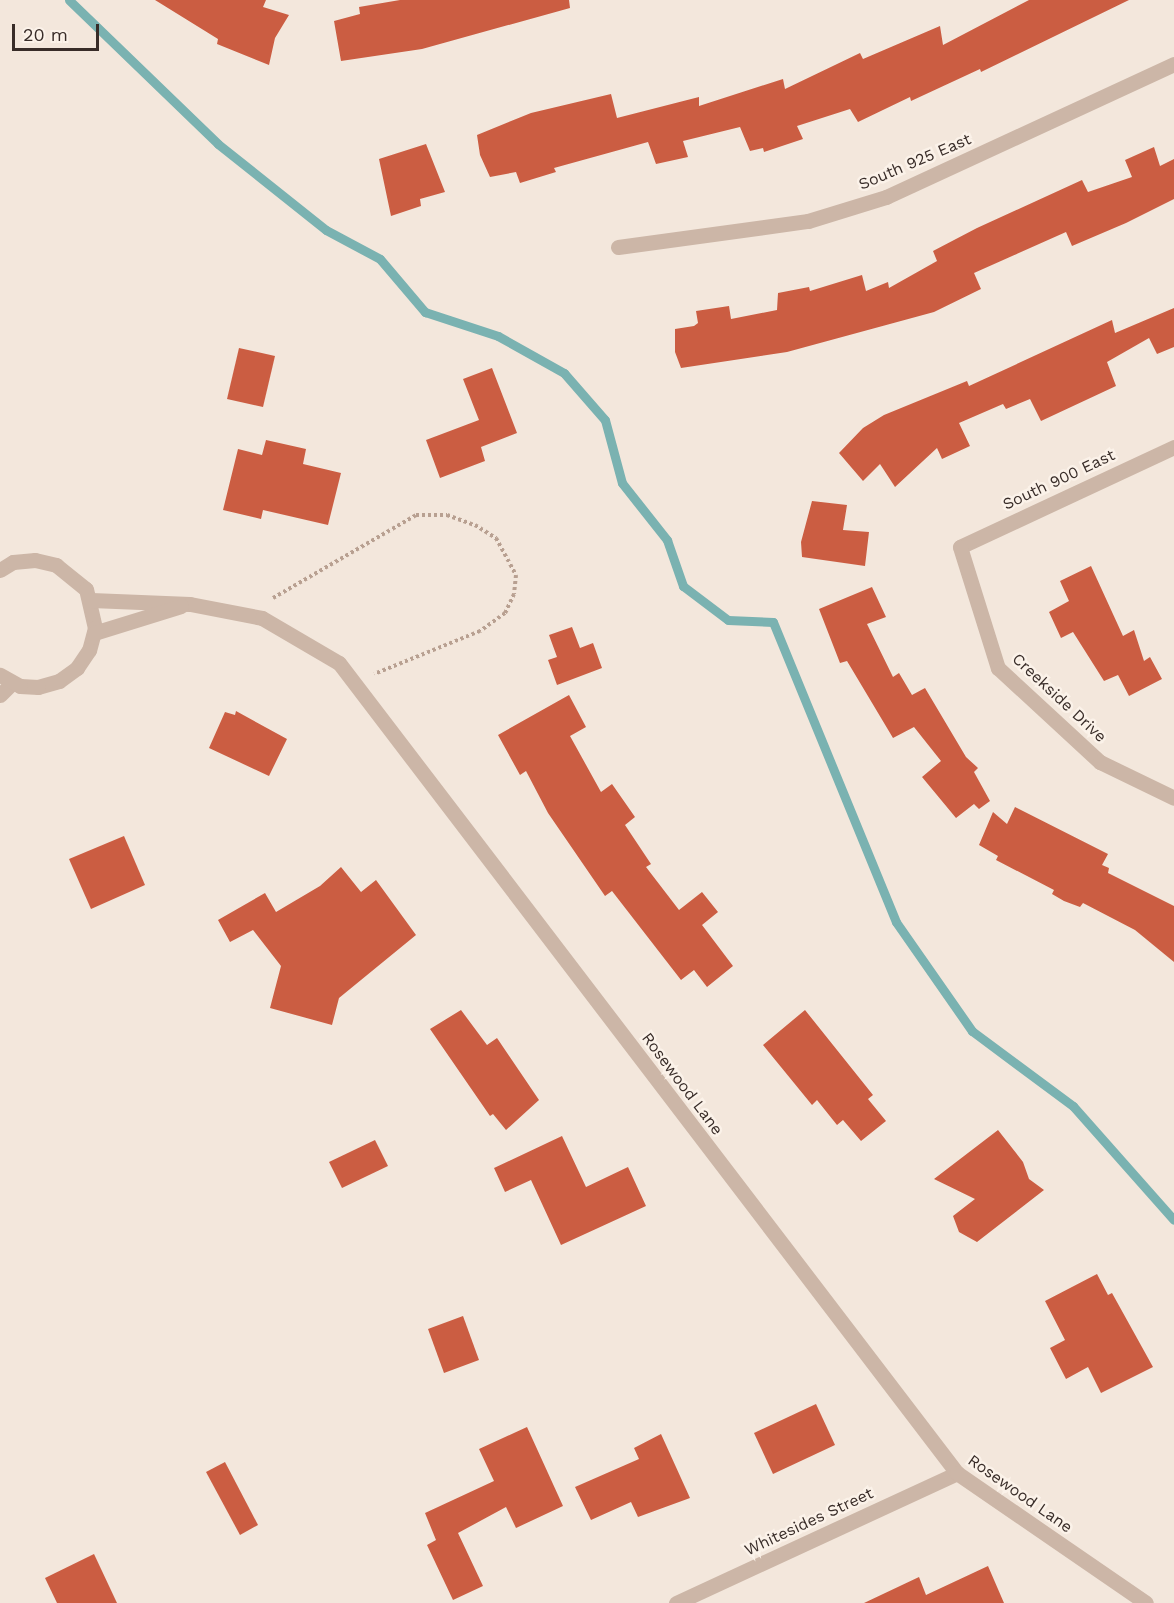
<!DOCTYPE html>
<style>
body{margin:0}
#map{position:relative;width:1174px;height:1603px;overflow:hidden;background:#f3e7dc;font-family:"Work Sans",sans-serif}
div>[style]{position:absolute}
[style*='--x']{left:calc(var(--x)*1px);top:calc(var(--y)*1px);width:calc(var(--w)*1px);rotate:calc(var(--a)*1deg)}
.stream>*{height:9px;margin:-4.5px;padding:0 4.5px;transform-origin:4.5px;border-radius:4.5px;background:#7ab2b1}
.building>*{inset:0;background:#cb5d42}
.path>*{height:4px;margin-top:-2px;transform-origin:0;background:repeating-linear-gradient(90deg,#b8a091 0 3px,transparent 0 6px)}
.minor>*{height:15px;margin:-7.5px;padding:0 7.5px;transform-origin:7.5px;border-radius:7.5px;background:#ccb6a7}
.tertiary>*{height:15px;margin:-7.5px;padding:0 7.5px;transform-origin:7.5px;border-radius:7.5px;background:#ccb6a7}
span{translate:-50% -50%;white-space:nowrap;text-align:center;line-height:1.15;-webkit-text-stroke:5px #fbf2e9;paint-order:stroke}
.street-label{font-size:16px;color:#382c28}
.scale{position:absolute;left:12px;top:24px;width:87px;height:27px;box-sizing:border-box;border:3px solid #382c28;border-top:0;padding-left:8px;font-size:18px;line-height:21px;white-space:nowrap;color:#382c28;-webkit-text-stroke:4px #fbf2e9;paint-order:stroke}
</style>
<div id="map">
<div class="stream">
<i style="--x:69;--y:0;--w:207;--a:44"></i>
<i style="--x:218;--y:144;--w:138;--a:38.5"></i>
<i style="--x:326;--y:230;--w:61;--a:28.2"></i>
<i style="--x:380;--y:259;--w:70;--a:49.7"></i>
<i style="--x:425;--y:312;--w:77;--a:18.2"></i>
<i style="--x:498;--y:336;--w:76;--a:29.3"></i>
<i style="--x:564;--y:373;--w:62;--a:48.9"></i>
<i style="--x:605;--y:420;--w:65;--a:74.9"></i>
<i style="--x:622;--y:483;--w:73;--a:51.7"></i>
<i style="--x:667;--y:540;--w:49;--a:70.8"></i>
<i style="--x:683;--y:586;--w:56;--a:37.1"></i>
<i style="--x:728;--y:620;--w:45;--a:2.5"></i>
<i style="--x:773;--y:622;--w:324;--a:67.7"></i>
<i style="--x:896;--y:922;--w:133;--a:55.1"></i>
<i style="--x:972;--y:1031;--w:126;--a:36.6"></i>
<i style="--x:1073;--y:1106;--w:152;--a:48.5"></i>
</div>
<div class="building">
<i style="clip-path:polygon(155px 0,266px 0,263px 7px,289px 15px,275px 38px,269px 65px,217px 44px,218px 39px)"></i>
<i style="clip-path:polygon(400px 0,569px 0,570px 8px,422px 49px,341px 61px,334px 21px,360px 14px,359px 7px)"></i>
<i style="clip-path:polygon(1029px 0,1129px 0,981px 72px,980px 69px,911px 101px,910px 97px,858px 122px,850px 109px,797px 126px,803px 139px,764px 152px,763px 148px,750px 151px,740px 127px,683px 141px,688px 157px,656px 164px,648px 142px,554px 168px,556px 172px,520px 183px,516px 172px,490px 177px,480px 155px,477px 135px,531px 113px,611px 94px,617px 118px,699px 97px,699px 106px,783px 79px,785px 89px,860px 53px,863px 59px,940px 26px,943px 45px)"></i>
<i style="clip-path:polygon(426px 144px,445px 192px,420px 199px,421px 206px,391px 216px,379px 159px)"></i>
<i style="clip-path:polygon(1154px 147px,1160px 166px,1174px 159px,1174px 199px,1126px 223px,1072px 246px,1066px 232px,974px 273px,981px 289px,934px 312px,787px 352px,681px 368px,675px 352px,675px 329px,694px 326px,698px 323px,696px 311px,729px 306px,731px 319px,777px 310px,778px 293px,809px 287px,810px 291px,862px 275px,866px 291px,888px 282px,889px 288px,937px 261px,933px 251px,977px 228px,1082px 180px,1088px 192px,1132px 177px,1125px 160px)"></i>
<i style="clip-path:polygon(1174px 308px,1174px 347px,1157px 354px,1149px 338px,1107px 362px,1116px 386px,1041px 421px,1030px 399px,1006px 409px,1003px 404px,959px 423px,970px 446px,942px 459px,937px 448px,895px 487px,880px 464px,863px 481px,839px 453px,863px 428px,884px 415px,967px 381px,969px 386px,1112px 320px,1115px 333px)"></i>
<i style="clip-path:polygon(239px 348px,275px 356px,263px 407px,227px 399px)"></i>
<i style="clip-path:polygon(492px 368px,517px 433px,481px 447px,485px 461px,440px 478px,426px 440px,479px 420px,463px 379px)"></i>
<i style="clip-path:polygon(266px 440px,306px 449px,303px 464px,341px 473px,328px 525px,263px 510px,261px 519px,223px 510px,238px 449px,262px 455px)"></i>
<i style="clip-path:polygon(812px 501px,847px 505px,843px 530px,869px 532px,865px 566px,802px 557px,801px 542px)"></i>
<i style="clip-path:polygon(1091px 566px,1123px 636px,1134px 630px,1144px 661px,1150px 657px,1162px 679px,1129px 696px,1118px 675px,1104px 681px,1073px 632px,1061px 638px,1049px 612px,1069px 601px,1060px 581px)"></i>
<i style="clip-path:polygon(872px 587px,886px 617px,867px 624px,893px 677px,899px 673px,912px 695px,925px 688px,966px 757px,978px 768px,974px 772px,990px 801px,979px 809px,974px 804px,956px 818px,922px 777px,941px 761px,914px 727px,893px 738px,847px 661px,840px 663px,819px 609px)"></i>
<i style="clip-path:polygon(572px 627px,580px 648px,593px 643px,602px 668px,557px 685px,548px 660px,557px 657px,549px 635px)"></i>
<i style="clip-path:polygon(569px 695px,586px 727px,570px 736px,601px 792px,612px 784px,635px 817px,625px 825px,651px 864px,646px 867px,679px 910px,702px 892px,718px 912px,702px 925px,733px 966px,707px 987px,694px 970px,681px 980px,612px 891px,605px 896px,548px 813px,526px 771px,520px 775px,498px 735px)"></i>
<i style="clip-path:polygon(236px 711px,287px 739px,269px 776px,209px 748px,225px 712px,235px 715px)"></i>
<i style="clip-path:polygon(1015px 807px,1108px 854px,1102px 865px,1109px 868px,1108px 873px,1174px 906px,1174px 962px,1135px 930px,1083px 903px,1080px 907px,1064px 901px,1052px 894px,1054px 890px,996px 860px,998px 856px,979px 845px,993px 812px,1007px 824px)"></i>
<i style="clip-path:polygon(124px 836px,145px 885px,91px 909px,69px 859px)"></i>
<i style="clip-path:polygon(341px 867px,361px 892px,376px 880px,416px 935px,339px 998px,332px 1025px,270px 1008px,281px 966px,253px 930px,230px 942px,218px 920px,265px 893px,276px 912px,320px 886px)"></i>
<i style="clip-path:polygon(461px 1010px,487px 1045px,497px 1038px,539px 1100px,506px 1130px,493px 1114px,490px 1116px,430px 1029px)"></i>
<i style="clip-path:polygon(805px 1010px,873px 1095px,868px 1099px,886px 1121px,861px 1141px,843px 1120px,837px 1125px,817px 1100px,812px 1105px,763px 1045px)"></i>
<i style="clip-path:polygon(998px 1130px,1023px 1162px,1029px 1179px,1044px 1190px,977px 1242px,959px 1232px,953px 1216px,975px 1199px,934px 1179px)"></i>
<i style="clip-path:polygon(562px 1136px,586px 1187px,628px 1167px,646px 1206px,561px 1245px,531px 1180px,505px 1192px,494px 1168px)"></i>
<i style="clip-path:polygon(375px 1140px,388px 1166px,342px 1188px,329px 1162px)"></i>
<i style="clip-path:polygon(1097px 1274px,1108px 1295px,1112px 1293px,1153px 1367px,1101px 1393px,1088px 1367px,1066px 1379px,1050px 1348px,1065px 1340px,1045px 1301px)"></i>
<i style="clip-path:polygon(463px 1316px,479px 1360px,444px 1373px,428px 1329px)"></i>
<i style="clip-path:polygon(816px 1404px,835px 1445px,773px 1474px,754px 1433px)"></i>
<i style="clip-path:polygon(527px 1427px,563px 1506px,516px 1528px,506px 1507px,458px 1533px,483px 1586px,453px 1600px,427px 1545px,436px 1540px,425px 1513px,494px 1481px,479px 1449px)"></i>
<i style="clip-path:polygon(661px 1434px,690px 1498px,638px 1517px,631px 1502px,591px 1520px,575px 1487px,639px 1459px,634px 1448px)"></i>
<i style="clip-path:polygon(225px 1462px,258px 1525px,240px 1535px,206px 1472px)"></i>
<i style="clip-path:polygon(94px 1554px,117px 1603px,57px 1603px,45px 1578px)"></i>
<i style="clip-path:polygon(988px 1566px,1004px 1603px,864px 1603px,919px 1577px,926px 1595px)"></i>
</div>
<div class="path">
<i style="--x:273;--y:598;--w:165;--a:-30.1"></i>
<i style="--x:416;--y:515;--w:31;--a:0"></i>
<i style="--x:447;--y:515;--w:30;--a:20"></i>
<i style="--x:475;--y:525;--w:25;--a:32"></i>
<i style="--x:496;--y:538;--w:42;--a:61.6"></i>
<i style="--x:516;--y:575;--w:19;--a:96"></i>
<i style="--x:514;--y:594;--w:21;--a:115"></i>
<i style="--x:505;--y:613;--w:31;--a:144"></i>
<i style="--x:480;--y:631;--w:114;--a:157.9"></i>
</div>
<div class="minor">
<i style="--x:618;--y:247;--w:192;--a:-7.8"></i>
<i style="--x:808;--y:221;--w:82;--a:-17.1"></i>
<i style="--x:886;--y:197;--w:317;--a:-24.8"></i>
<i style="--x:1174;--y:447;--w:236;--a:155"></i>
<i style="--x:960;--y:547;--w:127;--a:72.6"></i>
<i style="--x:998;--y:668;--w:139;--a:42.7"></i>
<i style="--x:1100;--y:762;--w:82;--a:25.9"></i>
<i style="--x:0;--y:695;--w:16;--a:-45"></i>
<i style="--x:676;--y:1603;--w:310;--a:-24.8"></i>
</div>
<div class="tertiary">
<i style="--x:0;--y:570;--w:15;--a:-32"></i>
<i style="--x:13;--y:562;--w:22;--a:-5"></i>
<i style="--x:35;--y:560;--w:22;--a:13"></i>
<i style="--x:56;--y:565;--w:38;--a:39"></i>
<i style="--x:86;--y:589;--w:40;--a:77"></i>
<i style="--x:95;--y:628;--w:23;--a:105"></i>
<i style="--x:89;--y:650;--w:22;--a:124"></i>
<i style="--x:77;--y:668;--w:22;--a:144"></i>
<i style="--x:59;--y:681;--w:22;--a:164"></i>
<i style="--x:38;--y:687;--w:18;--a:-177"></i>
<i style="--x:20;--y:686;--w:23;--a:-151"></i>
<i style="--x:91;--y:600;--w:99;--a:2.3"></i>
<i style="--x:190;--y:604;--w:73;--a:11"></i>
<i style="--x:262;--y:618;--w:89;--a:30.3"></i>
<i style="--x:339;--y:663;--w:1019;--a:52.66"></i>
<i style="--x:957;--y:1473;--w:229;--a:34.5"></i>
<i style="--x:94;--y:633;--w:91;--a:-17.2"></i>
</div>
<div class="street-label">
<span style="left:915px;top:162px;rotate:-23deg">South 925 East</span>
<span style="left:1059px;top:480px;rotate:-25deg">South 900 East</span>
<span style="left:1059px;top:698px;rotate:43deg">Creekside Drive</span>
<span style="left:682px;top:1084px;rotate:53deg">Rosewood Lane</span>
<span style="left:1020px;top:1494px;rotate:35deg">Rosewood Lane</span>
<span style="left:809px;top:1522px;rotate:-25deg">Whitesides Street</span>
</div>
<div class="scale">20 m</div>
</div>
